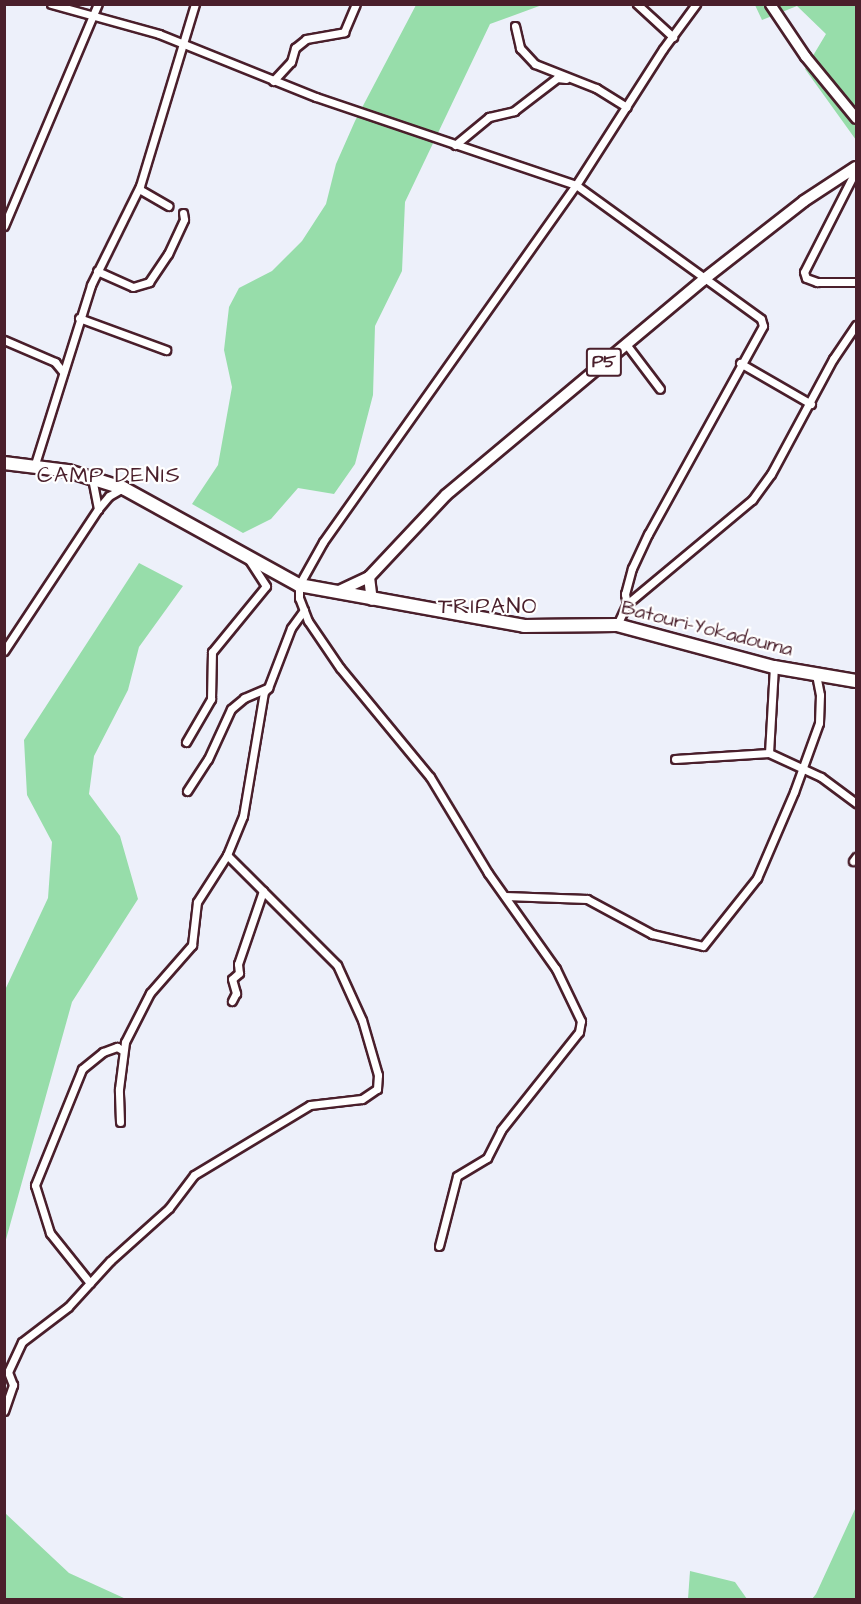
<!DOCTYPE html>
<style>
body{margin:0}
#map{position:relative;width:861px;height:1604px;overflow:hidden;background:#edf0fa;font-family:"Architects Daughter",sans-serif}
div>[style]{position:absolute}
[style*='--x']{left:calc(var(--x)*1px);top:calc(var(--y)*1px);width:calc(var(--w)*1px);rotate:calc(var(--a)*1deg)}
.green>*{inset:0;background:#97ddaa}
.roads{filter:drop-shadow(2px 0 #4a1f2b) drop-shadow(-2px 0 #4a1f2b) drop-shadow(0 2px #4a1f2b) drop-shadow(0 -2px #4a1f2b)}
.street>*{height:7px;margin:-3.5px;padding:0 3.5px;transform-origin:3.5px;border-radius:3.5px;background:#fff}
.secondary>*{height:9px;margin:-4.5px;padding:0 4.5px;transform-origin:4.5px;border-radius:4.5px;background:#fff}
.primary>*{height:10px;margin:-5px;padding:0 5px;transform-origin:5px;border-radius:5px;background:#fff}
.highway>*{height:12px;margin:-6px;padding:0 6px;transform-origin:6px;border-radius:6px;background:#fff}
span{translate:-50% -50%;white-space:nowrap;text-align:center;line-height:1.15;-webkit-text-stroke:4.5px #fff;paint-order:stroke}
.shield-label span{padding:2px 4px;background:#fff;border:2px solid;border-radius:4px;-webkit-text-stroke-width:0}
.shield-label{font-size:18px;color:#4a1f2b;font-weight:700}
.street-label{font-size:20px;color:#4a1f2b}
.quarter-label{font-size:22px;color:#4a1f2b;letter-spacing:1.5px}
.frame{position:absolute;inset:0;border:6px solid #4a1f2b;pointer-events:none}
</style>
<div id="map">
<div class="green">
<i style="clip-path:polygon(416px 5px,542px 5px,490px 24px,405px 202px,402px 271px,375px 326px,373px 395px,355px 464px,334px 494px,298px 488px,271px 519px,243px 533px,192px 504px,218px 465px,232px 387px,224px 350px,229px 307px,239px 288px,272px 271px,302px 241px,326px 204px,336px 164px,355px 121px)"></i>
<i style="clip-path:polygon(755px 5px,856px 5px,856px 140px,805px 69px,826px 34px,797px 6px,762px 20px)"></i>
<i style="clip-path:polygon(139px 563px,183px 586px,139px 647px,128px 690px,94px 756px,89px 794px,120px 836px,138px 899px,72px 1002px,5px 1243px,5px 990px,48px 898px,52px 842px,27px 795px,24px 740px)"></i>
<i style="clip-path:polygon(856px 1507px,856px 1599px,812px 1599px,816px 1594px)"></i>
<i style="clip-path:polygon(5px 1513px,69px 1573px,126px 1599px,5px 1599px)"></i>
<i style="clip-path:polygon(690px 1571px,735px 1582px,747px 1599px,688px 1599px)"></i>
</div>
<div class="roads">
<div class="street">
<i style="--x:51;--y:4;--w:112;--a:15.5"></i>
<i style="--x:159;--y:34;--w:169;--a:21.9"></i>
<i style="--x:316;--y:97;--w:274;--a:18.7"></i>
<i style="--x:576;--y:185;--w:228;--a:35.9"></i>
<i style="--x:761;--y:319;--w:7;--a:74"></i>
<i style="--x:763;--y:326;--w:238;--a:118.9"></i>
<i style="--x:648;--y:534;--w:38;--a:115"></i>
<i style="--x:632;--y:568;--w:27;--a:105"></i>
<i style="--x:625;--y:594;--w:10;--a:79"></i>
<i style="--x:637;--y:4;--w:49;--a:42.5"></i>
<i style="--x:515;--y:26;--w:23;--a:77"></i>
<i style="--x:520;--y:48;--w:22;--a:47"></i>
<i style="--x:535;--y:64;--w:66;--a:21.5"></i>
<i style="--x:596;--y:88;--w:36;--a:32"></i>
<i style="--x:273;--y:81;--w:26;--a:-47"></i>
<i style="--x:291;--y:62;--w:15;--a:-74"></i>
<i style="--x:295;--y:48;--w:14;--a:-39"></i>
<i style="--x:306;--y:39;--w:39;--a:-10"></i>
<i style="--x:344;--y:32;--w:30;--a:-67"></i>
<i style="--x:455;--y:145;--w:44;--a:-39.5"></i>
<i style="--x:489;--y:117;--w:26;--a:-13"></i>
<i style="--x:514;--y:111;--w:54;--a:-37.5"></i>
<i style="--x:557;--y:78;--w:9;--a:6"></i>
<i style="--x:856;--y:170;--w:114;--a:117"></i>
<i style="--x:804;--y:272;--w:6;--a:72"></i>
<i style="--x:806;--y:278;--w:12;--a:20"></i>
<i style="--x:817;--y:282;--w:39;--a:0"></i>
<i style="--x:139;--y:189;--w:34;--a:30"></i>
<i style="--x:4;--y:226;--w:241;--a:-67.1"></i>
<i style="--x:97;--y:271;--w:39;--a:24"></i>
<i style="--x:133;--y:287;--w:17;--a:-17"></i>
<i style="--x:149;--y:282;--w:34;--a:-56"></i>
<i style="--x:168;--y:254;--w:38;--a:-65"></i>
<i style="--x:184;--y:219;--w:6;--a:-99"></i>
<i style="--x:79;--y:318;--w:93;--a:20.2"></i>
<i style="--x:4;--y:340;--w:56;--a:23.3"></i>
<i style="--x:55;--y:362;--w:13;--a:51"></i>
<i style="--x:626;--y:344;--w:56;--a:52.9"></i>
<i style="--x:740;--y:363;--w:82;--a:30"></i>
<i style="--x:35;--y:464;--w:188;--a:-72.6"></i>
<i style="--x:91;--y:285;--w:110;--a:-63.7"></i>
<i style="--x:140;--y:186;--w:190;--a:-73.2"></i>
<i style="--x:92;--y:478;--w:32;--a:79"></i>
<i style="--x:617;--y:625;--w:23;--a:-65"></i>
<i style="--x:627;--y:604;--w:163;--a:-39.8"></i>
<i style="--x:752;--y:500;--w:32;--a:-54"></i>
<i style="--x:771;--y:474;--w:131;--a:-61.7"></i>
<i style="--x:833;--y:359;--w:41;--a:-55.9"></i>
<i style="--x:4;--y:651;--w:170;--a:-56.5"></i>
<i style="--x:98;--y:509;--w:17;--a:-50"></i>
<i style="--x:109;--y:496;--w:16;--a:-30"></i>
<i style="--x:186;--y:742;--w:50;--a:-59.8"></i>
<i style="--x:211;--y:699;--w:47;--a:-88.8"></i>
<i style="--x:212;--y:652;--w:85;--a:-50.7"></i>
<i style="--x:266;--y:586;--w:33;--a:-123"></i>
<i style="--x:769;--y:753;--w:86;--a:-86.7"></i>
<i style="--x:675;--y:759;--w:94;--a:-3.7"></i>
<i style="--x:769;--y:753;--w:57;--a:24.8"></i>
<i style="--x:821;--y:777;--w:44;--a:36.6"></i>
<i style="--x:187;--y:791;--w:38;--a:-57"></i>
<i style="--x:208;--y:759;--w:55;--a:-65.3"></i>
<i style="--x:231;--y:709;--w:17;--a:-40"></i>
<i style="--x:244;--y:698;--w:26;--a:-23"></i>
<i style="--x:268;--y:688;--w:64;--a:-69"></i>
<i style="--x:291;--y:628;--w:22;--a:-54"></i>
<i style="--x:227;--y:855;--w:51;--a:45"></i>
<i style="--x:263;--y:891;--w:77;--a:108.9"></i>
<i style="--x:238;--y:964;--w:9;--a:84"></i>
<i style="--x:239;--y:973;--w:9;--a:139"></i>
<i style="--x:232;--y:979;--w:15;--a:74"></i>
<i style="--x:236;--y:993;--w:9;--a:117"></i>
<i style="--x:853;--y:861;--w:5;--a:-53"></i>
<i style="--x:505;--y:896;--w:82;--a:2.1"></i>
<i style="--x:587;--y:899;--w:74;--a:28.3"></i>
<i style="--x:652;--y:934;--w:52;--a:13.2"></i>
<i style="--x:703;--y:946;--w:87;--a:-51.5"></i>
<i style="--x:757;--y:878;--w:94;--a:-66.7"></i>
<i style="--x:794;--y:792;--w:73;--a:-70.1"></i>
<i style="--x:819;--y:723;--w:28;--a:-88"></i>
<i style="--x:820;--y:695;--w:20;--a:-101"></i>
<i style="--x:120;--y:1122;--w:33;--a:-92"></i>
<i style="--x:119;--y:1089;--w:47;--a:-82.7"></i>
<i style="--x:125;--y:1042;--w:55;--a:-63"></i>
<i style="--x:150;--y:993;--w:64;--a:-48.8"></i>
<i style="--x:192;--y:945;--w:43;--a:-83.4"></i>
<i style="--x:197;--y:902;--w:56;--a:-57.4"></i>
<i style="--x:227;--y:855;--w:42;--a:-67.7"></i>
<i style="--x:243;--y:816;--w:126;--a:-80.4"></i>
<i style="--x:264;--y:692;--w:6;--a:-45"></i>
<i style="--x:439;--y:1246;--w:72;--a:-75.6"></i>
<i style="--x:457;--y:1176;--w:35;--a:-31"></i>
<i style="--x:487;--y:1158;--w:31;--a:-63"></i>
<i style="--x:501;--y:1130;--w:125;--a:-51.5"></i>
<i style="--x:579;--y:1032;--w:11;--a:-80"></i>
<i style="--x:581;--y:1021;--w:58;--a:-115.7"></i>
<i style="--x:556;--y:969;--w:118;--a:-125.3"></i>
<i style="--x:488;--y:873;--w:112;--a:-121.1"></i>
<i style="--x:430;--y:777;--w:141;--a:-129.5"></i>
<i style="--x:340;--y:668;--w:57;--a:-124.2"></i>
<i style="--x:308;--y:621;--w:25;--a:-111"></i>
<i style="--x:299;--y:598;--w:13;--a:-90"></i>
<i style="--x:299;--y:585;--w:49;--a:-60.8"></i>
<i style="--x:323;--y:542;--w:438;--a:-54.7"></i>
<i style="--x:576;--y:185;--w:161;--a:-57.4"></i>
<i style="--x:663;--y:49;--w:56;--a:-53.7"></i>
<i style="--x:90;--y:1283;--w:64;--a:-128.7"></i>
<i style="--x:50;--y:1233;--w:50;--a:-107.4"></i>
<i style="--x:35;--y:1185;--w:125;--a:-67.9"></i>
<i style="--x:82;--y:1069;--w:27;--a:-39"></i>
<i style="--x:103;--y:1052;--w:15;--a:-20"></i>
<i style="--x:117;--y:1047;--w:6;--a:31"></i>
<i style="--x:4;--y:1411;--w:28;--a:-71"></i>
<i style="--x:13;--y:1385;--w:14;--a:-111"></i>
<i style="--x:8;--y:1372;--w:33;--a:-65"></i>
<i style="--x:22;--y:1342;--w:58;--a:-37.3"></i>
<i style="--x:68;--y:1307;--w:62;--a:-47.6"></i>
<i style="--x:110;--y:1261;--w:79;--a:-41.9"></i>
<i style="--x:169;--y:1208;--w:41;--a:-52.9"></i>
<i style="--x:194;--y:1175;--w:135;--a:-31.1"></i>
<i style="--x:310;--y:1105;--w:52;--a:-6.6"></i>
<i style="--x:362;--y:1099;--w:18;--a:-34"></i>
<i style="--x:377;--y:1089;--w:14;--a:-86"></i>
<i style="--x:378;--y:1075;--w:57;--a:-106.2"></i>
<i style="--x:362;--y:1020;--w:60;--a:-114.4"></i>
<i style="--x:337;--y:965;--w:105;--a:-135"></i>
</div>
<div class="secondary">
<i style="--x:770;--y:4;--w:63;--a:56.1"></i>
<i style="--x:805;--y:56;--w:80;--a:50.6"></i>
</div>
<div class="primary">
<i style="--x:369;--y:577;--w:23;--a:83"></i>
<i style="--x:339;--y:591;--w:33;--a:-25"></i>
<i style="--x:369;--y:577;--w:112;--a:-46.8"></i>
<i style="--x:446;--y:495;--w:335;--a:-39.9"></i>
<i style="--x:703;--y:280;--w:128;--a:-38"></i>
<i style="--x:804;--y:201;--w:62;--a:-33.2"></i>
</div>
<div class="highway">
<i style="--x:4;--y:463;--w:64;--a:7.1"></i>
<i style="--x:68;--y:471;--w:58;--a:17.2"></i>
<i style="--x:123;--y:488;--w:201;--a:28.9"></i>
<i style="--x:299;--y:585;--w:229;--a:10.3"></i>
<i style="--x:524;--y:626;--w:93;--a:-0.6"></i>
<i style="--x:617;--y:625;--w:163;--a:15"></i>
<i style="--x:774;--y:667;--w:83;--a:9.7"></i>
</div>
</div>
<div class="shield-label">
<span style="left:604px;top:362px">P5</span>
</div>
<div class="street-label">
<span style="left:707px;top:629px;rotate:14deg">Batouri-Yokadouma</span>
</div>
<div class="quarter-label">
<span style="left:109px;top:476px">CAMP DENIS</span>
<span style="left:488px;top:607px">TRIPANO</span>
</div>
<div class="frame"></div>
</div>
